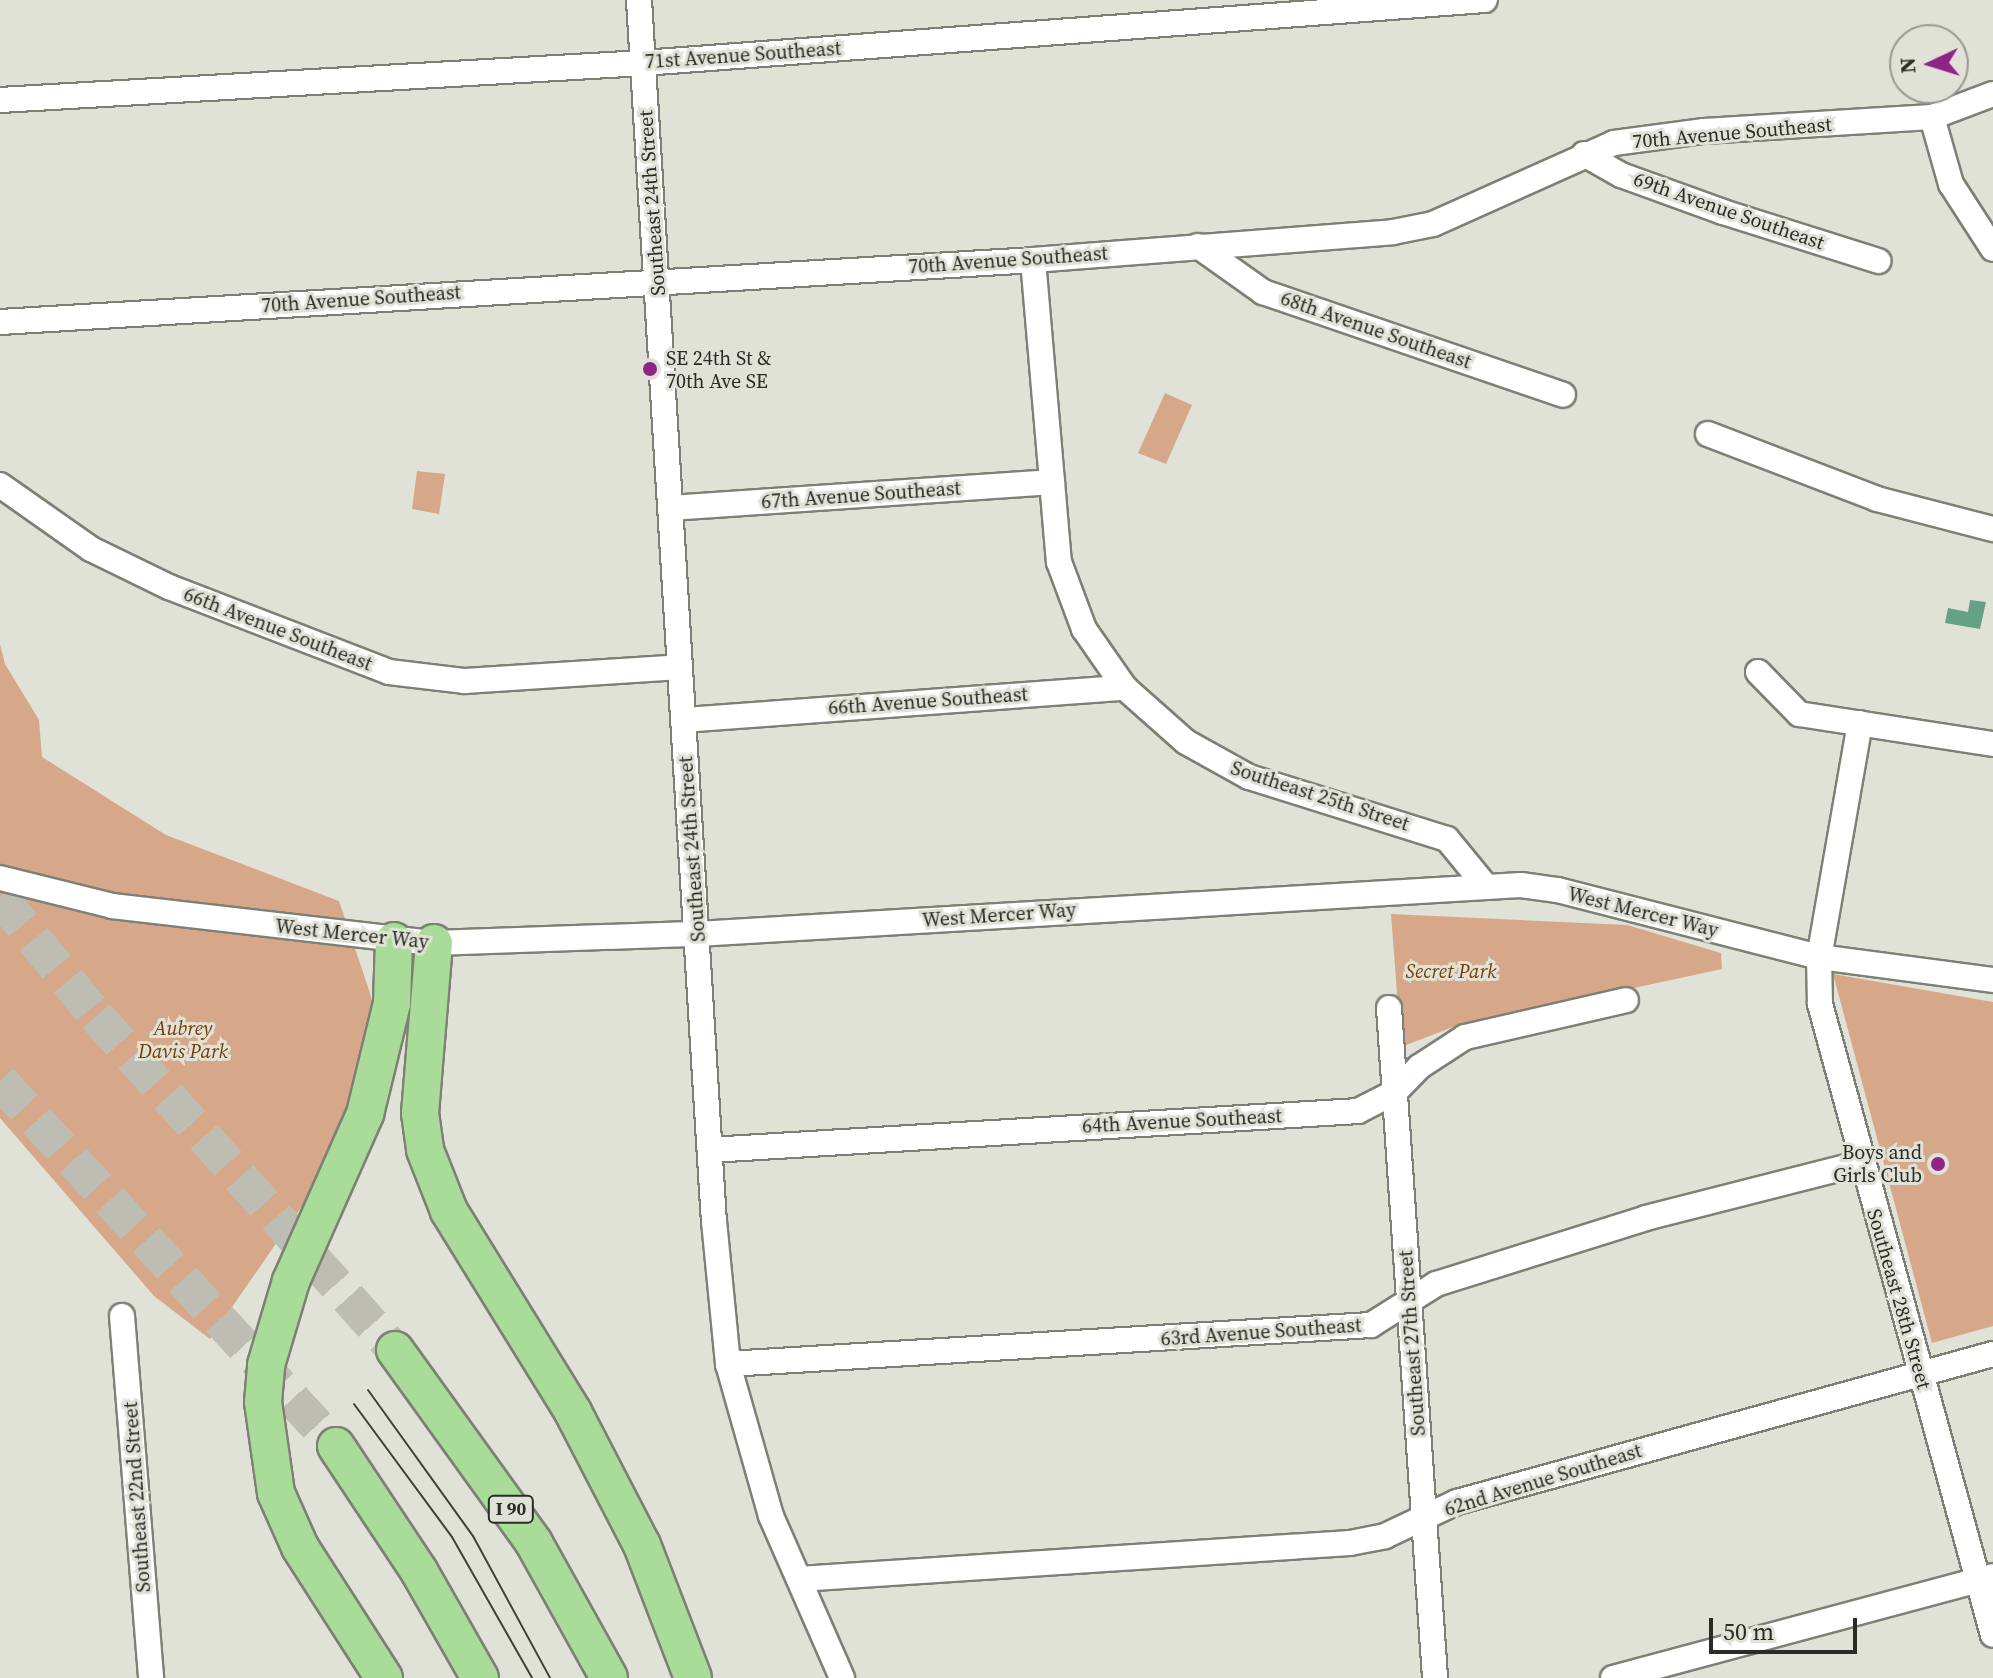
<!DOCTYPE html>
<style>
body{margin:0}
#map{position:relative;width:1993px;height:1678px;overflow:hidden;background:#e1e2d7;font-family:"Source Serif 4",serif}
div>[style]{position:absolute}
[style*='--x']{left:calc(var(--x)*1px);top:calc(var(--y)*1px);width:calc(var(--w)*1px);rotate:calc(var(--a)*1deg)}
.green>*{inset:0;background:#d6a889}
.water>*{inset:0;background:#64a287}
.highway-tunnel>*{height:36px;margin-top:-18px;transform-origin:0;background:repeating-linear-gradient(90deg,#bdbdb4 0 36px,transparent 0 54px)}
.roads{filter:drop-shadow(2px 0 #7e7f75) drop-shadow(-2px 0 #7e7f75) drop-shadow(0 2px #7e7f75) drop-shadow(0 -2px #7e7f75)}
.minor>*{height:24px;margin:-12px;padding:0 12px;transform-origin:12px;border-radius:12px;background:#fff}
.highway>*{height:36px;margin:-18px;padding:0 18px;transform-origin:18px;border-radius:18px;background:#aadc99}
.tram>*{height:2px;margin:-1px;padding:0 1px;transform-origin:1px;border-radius:1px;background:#40403b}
.dots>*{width:22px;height:22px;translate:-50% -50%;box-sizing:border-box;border:4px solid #e1e2d7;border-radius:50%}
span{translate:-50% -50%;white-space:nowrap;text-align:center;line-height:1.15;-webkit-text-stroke:6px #e1e2d7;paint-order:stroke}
.shield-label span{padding:2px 6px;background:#e1e2d7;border:2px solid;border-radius:6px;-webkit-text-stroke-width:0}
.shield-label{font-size:18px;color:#2b2b27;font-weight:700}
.street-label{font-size:20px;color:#2b2b27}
.poi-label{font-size:20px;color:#2b2b27}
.left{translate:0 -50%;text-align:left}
.right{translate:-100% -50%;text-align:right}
.park-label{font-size:20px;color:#7b3d01;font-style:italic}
.north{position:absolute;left:1889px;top:24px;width:80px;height:80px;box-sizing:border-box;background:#e1e2d7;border:2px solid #989991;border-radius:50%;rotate:266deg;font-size:22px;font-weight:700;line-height:32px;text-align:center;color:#2b2b27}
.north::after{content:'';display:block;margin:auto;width:28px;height:36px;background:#902386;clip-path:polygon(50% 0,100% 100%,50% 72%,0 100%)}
.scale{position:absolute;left:1709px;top:1618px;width:148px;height:36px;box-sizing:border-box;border:4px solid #2b2b27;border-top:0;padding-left:10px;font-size:24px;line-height:28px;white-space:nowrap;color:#2b2b27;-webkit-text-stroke:6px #e1e2d7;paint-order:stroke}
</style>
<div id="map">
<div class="green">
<i style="clip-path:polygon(1165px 393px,1192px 405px,1166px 464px,1138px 453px)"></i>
<i style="clip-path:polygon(417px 471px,445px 474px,439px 514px,412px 509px)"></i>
<i style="clip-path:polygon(0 644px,5px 664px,39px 720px,42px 757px,166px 835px,339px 901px,370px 993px,376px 1017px,369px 1065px,320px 1180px,210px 1339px,154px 1296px,0 1118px)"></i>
<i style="clip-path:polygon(1391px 914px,1627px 925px,1721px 953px,1722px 969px,1453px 1027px,1401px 1047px)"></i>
<i style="clip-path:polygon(1833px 974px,1993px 1002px,1993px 1326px,1932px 1343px)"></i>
</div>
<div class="water">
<i style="clip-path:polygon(1970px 600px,1986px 602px,1980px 629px,1945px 623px,1948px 608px,1968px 612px)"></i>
</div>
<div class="highway-tunnel">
<i style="--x:0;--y:897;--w:153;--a:51.1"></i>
<i style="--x:96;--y:1016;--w:448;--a:48.2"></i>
<i style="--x:0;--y:1081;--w:496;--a:47.4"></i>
</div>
<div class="roads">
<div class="minor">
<i style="--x:639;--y:0;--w:1223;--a:86.49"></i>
<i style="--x:714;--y:1221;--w:144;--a:84.4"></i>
<i style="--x:728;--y:1364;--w:158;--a:74.2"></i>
<i style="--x:771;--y:1516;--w:177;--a:66.3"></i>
<i style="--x:0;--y:100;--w:644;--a:-3.29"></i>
<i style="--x:643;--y:63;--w:844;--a:-4.28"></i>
<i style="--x:1932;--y:117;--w:70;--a:74.2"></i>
<i style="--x:1951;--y:184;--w:77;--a:57.1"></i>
<i style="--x:1584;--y:154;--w:43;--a:29.6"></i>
<i style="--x:1621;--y:175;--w:109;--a:19.9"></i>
<i style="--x:1723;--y:212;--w:163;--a:17.5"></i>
<i style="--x:1198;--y:246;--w:80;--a:35.3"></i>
<i style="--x:1263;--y:292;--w:317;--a:18.9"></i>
<i style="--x:1033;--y:260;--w:303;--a:85.1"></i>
<i style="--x:1059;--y:562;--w:72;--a:69.5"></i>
<i style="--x:1084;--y:629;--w:72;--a:55.2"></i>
<i style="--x:1125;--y:688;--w:81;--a:41.5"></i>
<i style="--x:1186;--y:742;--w:72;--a:29.1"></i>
<i style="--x:1249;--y:777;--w:207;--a:17.4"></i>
<i style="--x:1447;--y:839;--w:58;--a:50.6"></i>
<i style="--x:0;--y:322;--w:1035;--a:-3.43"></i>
<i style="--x:1033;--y:260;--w:361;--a:-4.4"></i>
<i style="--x:1393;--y:232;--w:41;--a:-11.3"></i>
<i style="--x:1433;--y:224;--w:198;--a:-24.1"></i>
<i style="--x:1614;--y:143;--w:91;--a:-7.6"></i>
<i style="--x:1704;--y:131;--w:228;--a:-3.5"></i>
<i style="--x:1932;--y:117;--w:65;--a:-20.7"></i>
<i style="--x:1708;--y:434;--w:181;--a:21"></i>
<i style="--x:1877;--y:499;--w:120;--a:14.5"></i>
<i style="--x:0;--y:485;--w:111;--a:35.1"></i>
<i style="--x:91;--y:549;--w:87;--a:26"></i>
<i style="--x:169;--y:587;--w:236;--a:21.1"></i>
<i style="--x:389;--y:672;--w:77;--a:6.8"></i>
<i style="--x:465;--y:681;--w:215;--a:-3.7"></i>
<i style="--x:671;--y:508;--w:382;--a:-3.9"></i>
<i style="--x:1758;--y:672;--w:59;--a:45.7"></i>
<i style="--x:1799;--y:714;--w:196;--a:8.8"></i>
<i style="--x:684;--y:720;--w:442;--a:-4.2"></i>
<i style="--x:1860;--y:723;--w:238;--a:99.9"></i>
<i style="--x:1819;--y:957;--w:47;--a:88.8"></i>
<i style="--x:1820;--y:1004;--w:654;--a:74.67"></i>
<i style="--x:0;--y:878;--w:115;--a:14"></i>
<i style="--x:112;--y:906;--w:324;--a:6.6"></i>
<i style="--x:434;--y:943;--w:263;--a:-2"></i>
<i style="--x:697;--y:934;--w:825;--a:-3.4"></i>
<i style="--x:1521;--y:885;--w:37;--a:8"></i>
<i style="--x:1558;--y:890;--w:269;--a:14.4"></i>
<i style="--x:1819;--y:957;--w:176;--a:7.5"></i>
<i style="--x:1389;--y:1008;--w:672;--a:86.07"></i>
<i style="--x:710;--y:1150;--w:649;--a:-3.44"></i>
<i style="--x:1358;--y:1111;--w:42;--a:-27.2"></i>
<i style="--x:1395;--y:1092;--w:35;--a:-46"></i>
<i style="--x:1419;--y:1067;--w:55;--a:-33.1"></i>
<i style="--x:1465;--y:1037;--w:165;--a:-12.9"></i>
<i style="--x:122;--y:1316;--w:363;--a:85.4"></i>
<i style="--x:728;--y:1364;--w:644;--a:-3.47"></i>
<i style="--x:1371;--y:1325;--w:77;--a:-32.2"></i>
<i style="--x:1436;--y:1284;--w:220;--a:-17.4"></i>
<i style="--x:1646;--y:1218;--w:222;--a:-14.3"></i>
<i style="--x:799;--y:1579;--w:552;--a:-3.74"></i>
<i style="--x:1350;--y:1543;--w:36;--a:-11"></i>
<i style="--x:1385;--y:1536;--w:80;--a:-25.3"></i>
<i style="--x:1457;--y:1502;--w:556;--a:-15.44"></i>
<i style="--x:1613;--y:1678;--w:393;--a:-15"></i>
</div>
<div class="highway">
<i style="--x:434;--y:943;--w:171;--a:94.7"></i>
<i style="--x:420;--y:1113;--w:37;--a:82"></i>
<i style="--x:425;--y:1150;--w:66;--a:68.5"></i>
<i style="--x:449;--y:1211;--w:236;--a:58.3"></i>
<i style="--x:573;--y:1412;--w:150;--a:62.6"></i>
<i style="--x:642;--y:1545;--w:142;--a:69"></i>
<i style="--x:395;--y:1350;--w:238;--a:54.2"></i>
<i style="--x:534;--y:1543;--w:154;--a:60.9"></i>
<i style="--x:336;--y:1446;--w:150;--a:56.4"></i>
<i style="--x:419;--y:1571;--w:123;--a:60.3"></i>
<i style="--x:384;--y:1678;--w:156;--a:-122.7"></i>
<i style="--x:300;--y:1547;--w:59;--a:-114"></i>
<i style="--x:276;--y:1493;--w:92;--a:-98.1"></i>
<i style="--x:263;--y:1402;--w:37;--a:-85"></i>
<i style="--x:266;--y:1365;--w:88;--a:-73.4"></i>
<i style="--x:291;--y:1281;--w:183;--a:-66.1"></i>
<i style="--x:365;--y:1114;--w:114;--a:-76.3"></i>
<i style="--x:392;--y:1003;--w:62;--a:-88.2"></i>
</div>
</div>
<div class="tram">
<i style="--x:368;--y:1390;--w:180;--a:54.3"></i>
<i style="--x:473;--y:1536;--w:162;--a:61.5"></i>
<i style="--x:354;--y:1404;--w:165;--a:53.6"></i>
<i style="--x:452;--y:1537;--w:162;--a:60.4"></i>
</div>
<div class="dots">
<i style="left:650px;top:369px;background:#902386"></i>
<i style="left:1938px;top:1164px;background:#902386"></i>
</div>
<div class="shield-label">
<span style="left:511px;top:1509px">I 90</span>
</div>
<div class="street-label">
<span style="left:743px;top:55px;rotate:-4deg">71st Avenue Southeast</span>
<span style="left:1732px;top:133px;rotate:-5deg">70th Avenue Southeast</span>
<span style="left:652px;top:203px;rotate:-94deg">Southeast 24th Street</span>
<span style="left:1729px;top:211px;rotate:19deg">69th Avenue Southeast</span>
<span style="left:1008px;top:260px;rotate:-4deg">70th Avenue Southeast</span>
<span style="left:361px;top:299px;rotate:-4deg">70th Avenue Southeast</span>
<span style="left:1376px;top:330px;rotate:19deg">68th Avenue Southeast</span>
<span style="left:861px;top:495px;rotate:-4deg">67th Avenue Southeast</span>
<span style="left:278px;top:629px;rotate:21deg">66th Avenue Southeast</span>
<span style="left:928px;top:701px;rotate:-4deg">66th Avenue Southeast</span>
<span style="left:1320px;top:796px;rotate:18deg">Southeast 25th Street</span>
<span style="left:692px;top:849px;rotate:-94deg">Southeast 24th Street</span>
<span style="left:1643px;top:912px;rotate:14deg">West Mercer Way</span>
<span style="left:999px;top:915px;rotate:-4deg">West Mercer Way</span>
<span style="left:352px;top:934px;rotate:6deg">West Mercer Way</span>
<span style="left:1182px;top:1121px;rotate:-3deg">64th Avenue Southeast</span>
<span style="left:1899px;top:1299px;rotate:74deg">Southeast 28th Street</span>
<span style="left:1261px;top:1332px;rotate:-4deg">63rd Avenue Southeast</span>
<span style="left:1412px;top:1343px;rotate:-94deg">Southeast 27th Street</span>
<span style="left:1543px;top:1480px;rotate:-17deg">62nd Avenue Southeast</span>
<span style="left:137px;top:1497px;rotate:-94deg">Southeast 22nd Street</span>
</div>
<div class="poi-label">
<span class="left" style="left:666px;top:370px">SE 24th St &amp;<br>70th Ave SE</span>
<span class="right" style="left:1922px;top:1164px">Boys and<br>Girls Club</span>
</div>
<div class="park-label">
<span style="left:1451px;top:971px">Secret Park</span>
<span style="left:183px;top:1040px">Aubrey<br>Davis Park</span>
</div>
<div class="north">N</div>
<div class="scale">50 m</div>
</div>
